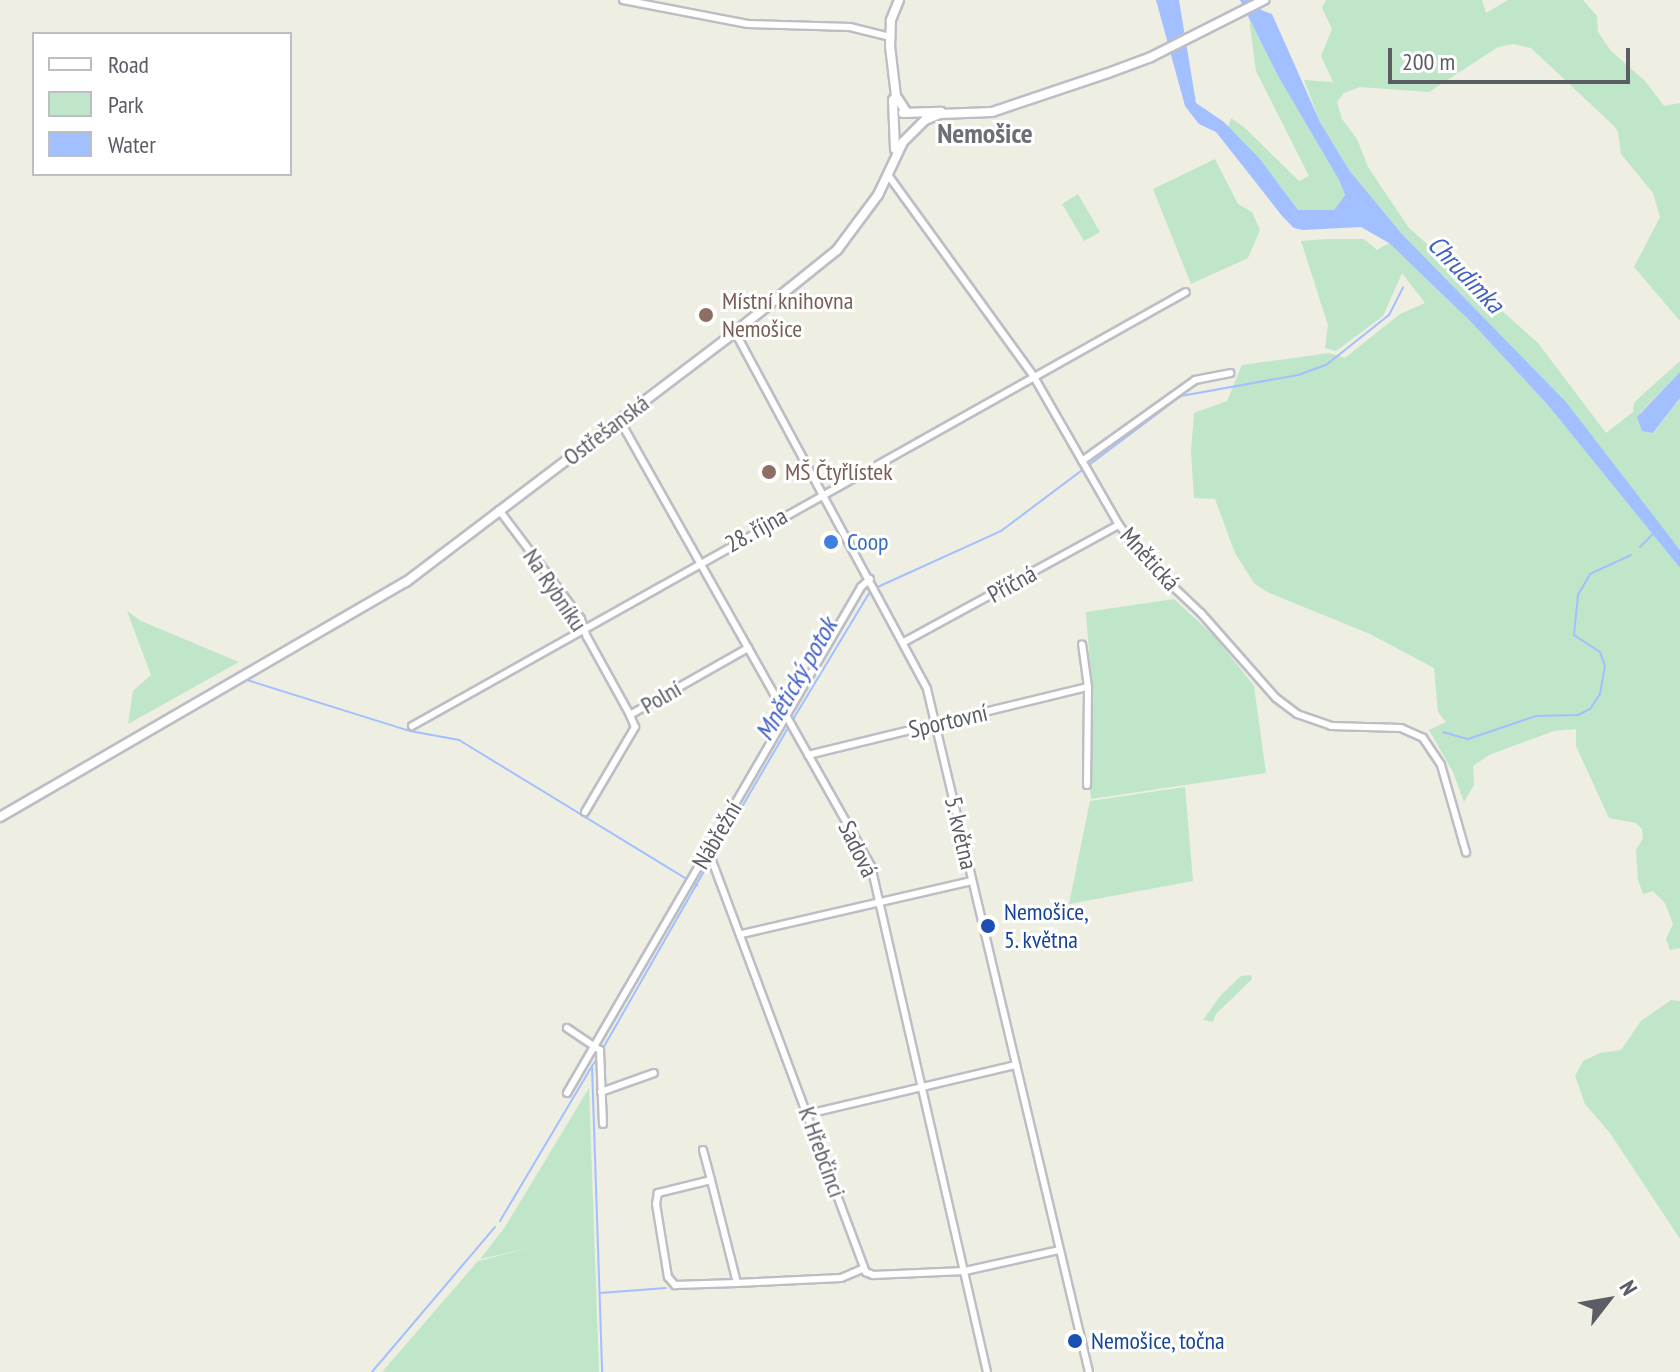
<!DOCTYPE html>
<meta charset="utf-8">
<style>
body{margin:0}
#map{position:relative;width:1680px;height:1372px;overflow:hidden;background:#eeeee3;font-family:"PT Sans Narrow",sans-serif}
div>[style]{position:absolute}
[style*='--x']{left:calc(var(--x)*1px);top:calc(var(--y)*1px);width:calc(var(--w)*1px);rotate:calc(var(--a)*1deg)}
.green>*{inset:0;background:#bfe6c9}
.water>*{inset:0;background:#a2c0ff}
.stream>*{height:2px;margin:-1px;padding:0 1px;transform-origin:1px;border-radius:1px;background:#a2c0ff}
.roads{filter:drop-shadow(2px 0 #bdbec5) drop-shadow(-2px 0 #bdbec5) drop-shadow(0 2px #bdbec5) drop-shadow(0 -2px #bdbec5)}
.minor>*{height:6px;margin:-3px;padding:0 3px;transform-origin:3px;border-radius:3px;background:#fff}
.tertiary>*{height:8px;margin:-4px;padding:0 4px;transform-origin:4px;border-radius:4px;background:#fff}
.dots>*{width:22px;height:22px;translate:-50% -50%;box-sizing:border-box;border:4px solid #fff;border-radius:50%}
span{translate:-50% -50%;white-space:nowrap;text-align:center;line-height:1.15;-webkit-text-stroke:6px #fff;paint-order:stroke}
.education-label{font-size:24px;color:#785e54}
.left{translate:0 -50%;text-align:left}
.street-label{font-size:24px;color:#5b5d64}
.shop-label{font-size:24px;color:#366cbe}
.transit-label{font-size:24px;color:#164399}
.water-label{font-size:26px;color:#4362c4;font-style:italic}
.quarter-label{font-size:28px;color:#6c6f76;font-weight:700}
.legend{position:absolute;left:32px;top:32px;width:260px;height:144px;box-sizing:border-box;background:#fff;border:2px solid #bdbec1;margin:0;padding:10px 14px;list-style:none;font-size:24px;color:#5b5d64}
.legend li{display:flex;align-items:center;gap:16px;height:40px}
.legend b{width:40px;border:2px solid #bdbec1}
.north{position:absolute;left:1568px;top:1260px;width:80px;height:80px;-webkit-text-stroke:6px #fff;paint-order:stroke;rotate:59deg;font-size:22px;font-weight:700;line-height:32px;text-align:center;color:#5b5d64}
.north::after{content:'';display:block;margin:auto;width:28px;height:36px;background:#5b5d64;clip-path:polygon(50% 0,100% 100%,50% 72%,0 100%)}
.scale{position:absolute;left:1388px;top:48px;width:242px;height:36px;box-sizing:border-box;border:4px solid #5b5d64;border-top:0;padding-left:10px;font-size:24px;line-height:28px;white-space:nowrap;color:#5b5d64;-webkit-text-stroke:6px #fff;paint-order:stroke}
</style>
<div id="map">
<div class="green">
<i style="clip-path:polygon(1326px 0,1482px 0,1486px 13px,1508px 0,1583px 0,1597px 16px,1598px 32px,1611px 51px,1645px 81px,1664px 106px,1680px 103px,1680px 321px,1634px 267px,1660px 217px,1653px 193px,1621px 154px,1618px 132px,1614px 126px,1531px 48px,1513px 44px,1498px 47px,1429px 92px,1360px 87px,1344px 93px,1337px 102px,1342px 119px,1357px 139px,1368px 167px,1409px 228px,1538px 343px,1606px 433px,1633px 412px,1634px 403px,1641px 396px,1680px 361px,1680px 372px,1640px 413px,1653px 434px,1680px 398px,1680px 550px,1565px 402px,1402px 234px,1349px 170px,1320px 122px,1304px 80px,1333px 82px,1321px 56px,1332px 29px,1322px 8px)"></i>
<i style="clip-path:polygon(1249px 18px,1278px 76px,1339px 180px,1345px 195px,1334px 210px,1298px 210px,1260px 159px,1228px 127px,1231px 118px,1245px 128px,1299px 181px,1309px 176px,1256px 71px)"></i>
<i style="clip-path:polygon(1215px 159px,1238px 204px,1252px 212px,1260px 230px,1248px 258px,1191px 284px,1153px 189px)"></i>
<i style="clip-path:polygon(1078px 194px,1100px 232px,1084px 241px,1062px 204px)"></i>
<i style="clip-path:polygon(1327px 239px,1364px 239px,1377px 250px,1389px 243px,1471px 322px,1547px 404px,1680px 568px,1680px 948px,1670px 950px,1666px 939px,1673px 924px,1665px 903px,1653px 891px,1643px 894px,1638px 880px,1636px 850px,1643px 838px,1642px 829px,1636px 823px,1609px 818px,1576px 746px,1576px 729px,1554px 731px,1489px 755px,1473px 766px,1474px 785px,1464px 802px,1453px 772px,1429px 730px,1446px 722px,1438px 712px,1434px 668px,1370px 634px,1267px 592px,1254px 583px,1235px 553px,1215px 499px,1194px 498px,1191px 452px,1194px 413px,1227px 401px,1242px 365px,1329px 353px,1345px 358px,1400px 314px,1425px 303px,1402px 273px,1383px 316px,1336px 351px,1325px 348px,1328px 325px,1301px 241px)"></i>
<i style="clip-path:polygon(1174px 599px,1216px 638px,1254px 686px,1266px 773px,1091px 799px,1088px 755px,1092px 692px,1086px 612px)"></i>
<i style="clip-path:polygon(127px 611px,141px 621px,239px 662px,128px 724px,133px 691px,151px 675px)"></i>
<i style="clip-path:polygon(1185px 787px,1193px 881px,1069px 904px,1090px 801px)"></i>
<i style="clip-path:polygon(1251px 975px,1252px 979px,1216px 1014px,1213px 1022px,1203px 1020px,1220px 996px,1241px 976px)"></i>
<i style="clip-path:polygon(1671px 1000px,1680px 1001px,1680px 1239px,1610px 1133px,1585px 1104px,1575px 1076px,1583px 1061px,1600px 1053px,1621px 1050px,1641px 1021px)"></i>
<i style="clip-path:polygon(589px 1088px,599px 1372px,382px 1372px,478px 1261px,530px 1248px,480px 1259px,505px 1227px)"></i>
</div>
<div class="water">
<i style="clip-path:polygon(1156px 0,1179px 0,1196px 103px,1224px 122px,1260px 159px,1298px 210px,1334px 210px,1345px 195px,1339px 180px,1278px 76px,1240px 0,1256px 0,1261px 10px,1272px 14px,1320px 122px,1349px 170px,1402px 234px,1566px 402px,1680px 550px,1680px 568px,1547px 404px,1471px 322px,1389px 243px,1361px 227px,1303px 230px,1294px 228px,1283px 217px,1216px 132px,1199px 124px,1185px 106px)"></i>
<i style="clip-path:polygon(1680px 372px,1680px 398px,1653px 433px,1642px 431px,1637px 417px)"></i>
</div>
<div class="stream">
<i style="--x:1640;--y:547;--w:18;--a:-45"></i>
<i style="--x:247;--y:680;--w:171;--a:17.4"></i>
<i style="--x:410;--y:731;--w:50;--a:10.4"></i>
<i style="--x:459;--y:740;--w:279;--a:31.4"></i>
<i style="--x:792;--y:721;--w:153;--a:-58.9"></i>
<i style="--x:871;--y:590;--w:143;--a:-24.4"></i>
<i style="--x:1001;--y:531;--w:225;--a:-36.9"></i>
<i style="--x:1181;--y:396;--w:119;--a:-10.2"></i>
<i style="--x:1298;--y:375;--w:30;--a:-20"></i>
<i style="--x:1326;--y:365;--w:80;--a:-38.4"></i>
<i style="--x:1389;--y:315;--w:31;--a:-63"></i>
<i style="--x:1443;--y:732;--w:26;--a:16"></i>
<i style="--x:1468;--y:739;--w:72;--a:-18.7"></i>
<i style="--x:1536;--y:716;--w:42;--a:-1.4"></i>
<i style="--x:1578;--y:715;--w:13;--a:-27"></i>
<i style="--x:1590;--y:709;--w:18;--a:-56"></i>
<i style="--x:1600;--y:694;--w:28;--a:-80"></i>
<i style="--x:1605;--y:666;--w:15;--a:-110"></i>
<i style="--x:1600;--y:652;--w:31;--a:-147"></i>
<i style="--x:1574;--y:635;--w:40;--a:-84.3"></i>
<i style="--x:1578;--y:595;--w:24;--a:-60"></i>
<i style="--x:1590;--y:574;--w:45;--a:-24.9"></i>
<i style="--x:714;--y:855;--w:149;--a:-59.8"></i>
<i style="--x:602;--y:1050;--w:218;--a:-60.3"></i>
<i style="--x:597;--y:1059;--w:9;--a:126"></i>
<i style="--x:592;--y:1066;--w:306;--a:88.1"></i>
<i style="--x:500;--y:1221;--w:178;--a:-59.3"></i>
<i style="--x:600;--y:1293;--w:66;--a:-4.3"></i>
<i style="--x:372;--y:1372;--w:190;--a:-49.7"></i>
</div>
<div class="roads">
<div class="minor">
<i style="--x:623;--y:0;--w:127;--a:10.9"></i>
<i style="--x:748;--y:24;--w:102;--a:1.7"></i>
<i style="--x:850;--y:27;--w:41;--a:14"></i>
<i style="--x:888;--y:175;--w:249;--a:54.1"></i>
<i style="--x:1034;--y:377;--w:171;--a:60.1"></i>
<i style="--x:1119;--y:525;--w:46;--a:52.9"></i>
<i style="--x:1147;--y:562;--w:74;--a:43.4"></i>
<i style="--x:1201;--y:613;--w:113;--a:48.6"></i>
<i style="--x:1276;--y:698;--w:26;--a:37"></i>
<i style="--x:1297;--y:714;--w:36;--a:19"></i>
<i style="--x:1331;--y:726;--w:70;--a:1.6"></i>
<i style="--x:1401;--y:728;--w:24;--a:24"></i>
<i style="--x:1423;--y:738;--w:32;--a:56"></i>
<i style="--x:1441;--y:765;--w:91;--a:74"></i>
<i style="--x:735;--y:332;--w:405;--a:61.7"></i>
<i style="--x:927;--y:689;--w:702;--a:76.66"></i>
<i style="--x:619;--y:419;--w:513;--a:60.59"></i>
<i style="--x:871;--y:866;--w:519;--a:77.09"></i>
<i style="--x:1082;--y:461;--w:139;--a:-35.6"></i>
<i style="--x:1195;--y:380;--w:36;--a:-11"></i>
<i style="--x:499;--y:510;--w:136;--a:53"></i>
<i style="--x:581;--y:619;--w:19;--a:72"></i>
<i style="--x:587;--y:637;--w:89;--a:61.1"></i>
<i style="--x:904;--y:642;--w:245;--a:-28.6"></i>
<i style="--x:412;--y:726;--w:887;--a:-29.28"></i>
<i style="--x:808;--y:755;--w:288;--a:-13.7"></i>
<i style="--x:1088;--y:687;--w:43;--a:-97.9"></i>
<i style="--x:1087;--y:785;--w:98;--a:-89.4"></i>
<i style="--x:585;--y:812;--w:99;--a:-59.5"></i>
<i style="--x:635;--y:727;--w:13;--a:-113"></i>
<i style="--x:630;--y:715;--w:136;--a:-29.6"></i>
<i style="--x:708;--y:850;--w:451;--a:69.5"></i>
<i style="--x:866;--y:1272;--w:8;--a:23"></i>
<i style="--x:873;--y:1275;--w:92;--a:-2.5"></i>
<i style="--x:965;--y:1271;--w:96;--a:-12.6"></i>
<i style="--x:742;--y:934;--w:236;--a:-13"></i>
<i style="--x:567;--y:1028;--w:40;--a:34"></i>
<i style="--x:600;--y:1050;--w:74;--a:87.7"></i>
<i style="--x:601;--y:1092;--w:56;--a:-19.7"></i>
<i style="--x:567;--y:1093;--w:585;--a:-59.84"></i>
<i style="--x:861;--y:587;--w:12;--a:-42"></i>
<i style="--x:808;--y:1114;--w:214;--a:-13.3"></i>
<i style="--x:703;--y:1150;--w:31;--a:75"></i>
<i style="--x:737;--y:1283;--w:106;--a:-104.2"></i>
<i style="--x:711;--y:1180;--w:55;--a:166.2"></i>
<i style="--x:658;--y:1193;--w:11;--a:100"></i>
<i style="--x:656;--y:1204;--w:74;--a:80.7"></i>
<i style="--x:668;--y:1277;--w:11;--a:49"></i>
<i style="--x:675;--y:1285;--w:62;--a:-1.8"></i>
<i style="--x:737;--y:1283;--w:104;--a:-2.8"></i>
<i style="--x:841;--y:1278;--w:25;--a:-23"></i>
</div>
<div class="tertiary">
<i style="--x:899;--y:0;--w:22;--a:112"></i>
<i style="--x:891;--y:20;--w:26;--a:92"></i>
<i style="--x:890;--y:46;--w:50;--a:83.2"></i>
<i style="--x:896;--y:96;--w:20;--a:57"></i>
<i style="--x:893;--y:100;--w:49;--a:87.7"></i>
<i style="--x:903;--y:113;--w:38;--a:-2"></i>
<i style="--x:0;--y:817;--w:469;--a:-30.1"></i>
<i style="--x:406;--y:582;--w:413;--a:-37.2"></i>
<i style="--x:735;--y:332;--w:131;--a:-38.8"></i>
<i style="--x:837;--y:250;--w:69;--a:-53.3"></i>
<i style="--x:878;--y:195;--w:59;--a:-64.7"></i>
<i style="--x:903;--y:142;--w:31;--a:-45"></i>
<i style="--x:925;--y:120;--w:16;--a:-22"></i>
<i style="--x:940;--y:114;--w:52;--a:-2.2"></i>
<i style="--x:992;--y:112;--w:122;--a:-18.6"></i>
<i style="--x:1108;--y:73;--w:46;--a:-20.4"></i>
<i style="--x:1151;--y:57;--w:127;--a:-26.8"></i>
</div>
</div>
<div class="dots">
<i style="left:706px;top:315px;background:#8d6e63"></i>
<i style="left:769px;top:472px;background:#8d6e63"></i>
<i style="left:831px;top:542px;background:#3f7fe0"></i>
<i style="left:988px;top:926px;background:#1a4fb4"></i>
<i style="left:1075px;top:1341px;background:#1a4fb4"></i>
</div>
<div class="education-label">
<span class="left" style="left:722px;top:315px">Místní knihovna<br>Nemošice</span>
<span class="left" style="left:785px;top:472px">MŠ Čtyřlístek</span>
</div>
<div class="street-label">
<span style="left:606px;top:430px;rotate:-37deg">Ostřešanská</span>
<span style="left:756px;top:530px;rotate:-29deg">28. října</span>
<span style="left:1150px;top:559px;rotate:48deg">Mnětická</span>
<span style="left:1012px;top:584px;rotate:-29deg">Příčná</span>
<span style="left:555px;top:590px;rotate:56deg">Na Rybníku</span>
<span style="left:661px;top:697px;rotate:-30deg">Polní</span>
<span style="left:948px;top:721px;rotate:-13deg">Sportovní</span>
<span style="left:961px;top:833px;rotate:77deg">5. května</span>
<span style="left:717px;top:835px;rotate:-60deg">Nábřežní</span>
<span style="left:858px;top:849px;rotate:64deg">Sadová</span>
<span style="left:822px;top:1152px;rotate:70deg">K Hřebčinci</span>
</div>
<div class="shop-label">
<span class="left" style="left:847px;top:542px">Coop</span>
</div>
<div class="transit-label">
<span class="left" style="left:1004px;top:926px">Nemošice,<br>5. května</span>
<span class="left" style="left:1091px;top:1341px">Nemošice, točna</span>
</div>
<div class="water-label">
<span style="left:1466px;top:274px;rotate:46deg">Chrudimka</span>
<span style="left:796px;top:679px;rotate:-60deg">Mnětický potok</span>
</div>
<div class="quarter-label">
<span style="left:985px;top:133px">Nemošice</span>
</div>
<ul class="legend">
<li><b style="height:10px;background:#fff"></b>Road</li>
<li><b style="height:22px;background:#bfe6c9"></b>Park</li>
<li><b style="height:22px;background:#a2c0ff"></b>Water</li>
</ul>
<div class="north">N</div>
<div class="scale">200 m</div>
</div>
